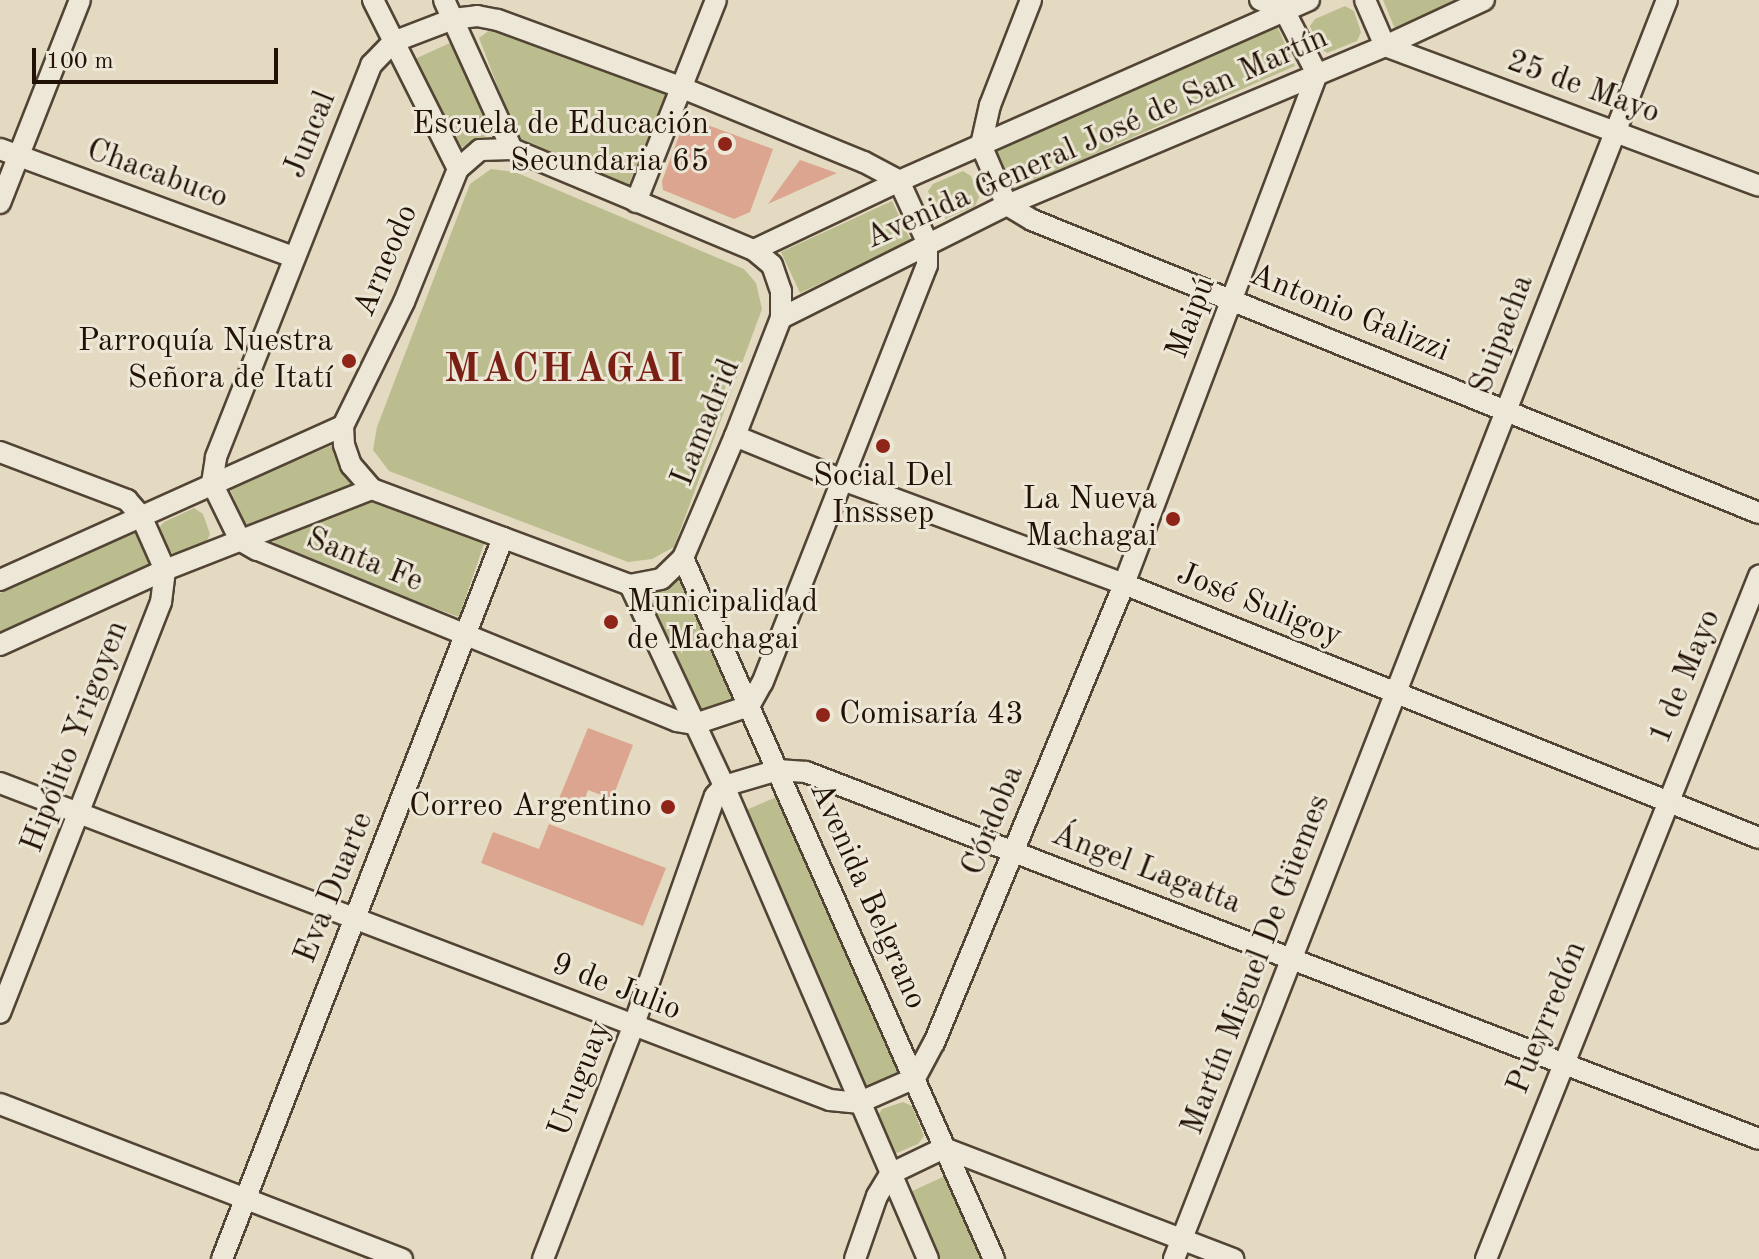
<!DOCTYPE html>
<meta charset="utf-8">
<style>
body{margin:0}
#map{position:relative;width:1759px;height:1259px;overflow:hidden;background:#e4dac1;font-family:"Old Standard TT",serif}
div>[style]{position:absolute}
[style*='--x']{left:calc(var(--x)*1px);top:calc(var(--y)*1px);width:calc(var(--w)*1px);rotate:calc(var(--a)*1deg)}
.green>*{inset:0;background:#bbbd8e}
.building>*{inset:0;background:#dca58f}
.roads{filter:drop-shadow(2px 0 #524434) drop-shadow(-2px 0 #524434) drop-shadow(0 2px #524434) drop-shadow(0 -2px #524434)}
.minor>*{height:20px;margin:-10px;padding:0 10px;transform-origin:10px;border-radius:10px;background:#ede7d7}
.dots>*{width:22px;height:22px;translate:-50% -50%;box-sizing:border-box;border:4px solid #ede7d7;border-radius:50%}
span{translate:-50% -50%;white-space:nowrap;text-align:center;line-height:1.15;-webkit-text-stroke:6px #ede7d7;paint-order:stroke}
.street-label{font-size:32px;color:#221205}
.poi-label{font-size:32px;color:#221205}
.right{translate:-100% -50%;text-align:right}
.left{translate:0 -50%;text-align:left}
.district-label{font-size:40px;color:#7a1f14;font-weight:700;letter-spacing:2px}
.scale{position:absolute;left:32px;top:48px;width:246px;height:36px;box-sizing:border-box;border:4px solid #221205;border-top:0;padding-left:10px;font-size:24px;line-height:28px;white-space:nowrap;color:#221205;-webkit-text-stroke:6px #ede7d7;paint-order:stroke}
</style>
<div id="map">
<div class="green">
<i style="clip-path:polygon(1383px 0,1457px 0,1395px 29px)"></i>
<i style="clip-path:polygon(1345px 6px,1354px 11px,1361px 32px,1357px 41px,1327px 53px,1319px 47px,1310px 26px,1315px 19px)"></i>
<i style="clip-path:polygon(1277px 26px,1295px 66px,1008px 192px,991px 152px)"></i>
<i style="clip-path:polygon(491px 29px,667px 94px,628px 186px,518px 140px,479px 38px)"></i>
<i style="clip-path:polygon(452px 42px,495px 132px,458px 149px,415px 59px)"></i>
<i style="clip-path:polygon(491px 169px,515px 172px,744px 269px,756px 283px,762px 309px,674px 547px,652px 559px,628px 562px,389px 471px,373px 450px,377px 427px,470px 184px)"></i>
<i style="clip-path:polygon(963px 171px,971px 176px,979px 197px,975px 206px,945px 219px,937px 212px,928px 191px,933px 184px)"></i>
<i style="clip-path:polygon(892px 201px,911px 241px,800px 293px,781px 252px)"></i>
<i style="clip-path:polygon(335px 444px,352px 484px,247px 529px,230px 489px)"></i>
<i style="clip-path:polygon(370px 499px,485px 541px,459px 617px,276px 551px,273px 538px)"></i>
<i style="clip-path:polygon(194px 508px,203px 514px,210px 534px,206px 543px,176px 556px,168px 549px,159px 528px,164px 522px)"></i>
<i style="clip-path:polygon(135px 531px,151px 566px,0 634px,0 593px)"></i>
<i style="clip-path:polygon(682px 577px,736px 698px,699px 714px,645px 593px)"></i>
<i style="clip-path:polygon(781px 795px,903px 1073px,866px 1089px,744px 811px)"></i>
<i style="clip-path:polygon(903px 1102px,912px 1106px,924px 1136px,918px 1144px,897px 1153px,890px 1147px,876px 1118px,882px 1109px)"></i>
<i style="clip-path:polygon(945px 1176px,981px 1259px,937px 1259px,908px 1193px)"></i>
</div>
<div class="building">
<i style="clip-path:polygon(694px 120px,773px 149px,750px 212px,734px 219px,663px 190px,662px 181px,680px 133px,688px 135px)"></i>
<i style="clip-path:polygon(800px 160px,837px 173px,768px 204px)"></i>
<i style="clip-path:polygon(588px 728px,633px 745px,612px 799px,588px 790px,581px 810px,558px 801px)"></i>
<i style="clip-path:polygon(549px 824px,666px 868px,643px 926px,481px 863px,493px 832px,539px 849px)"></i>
</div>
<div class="roads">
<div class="minor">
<i style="--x:373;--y:0;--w:189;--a:63.3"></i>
<i style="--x:444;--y:0;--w:164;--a:65.5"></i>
<i style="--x:1031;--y:0;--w:113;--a:111.3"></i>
<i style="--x:990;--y:105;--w:41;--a:102.7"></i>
<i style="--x:981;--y:145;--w:65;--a:66.6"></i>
<i style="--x:1007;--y:205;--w:29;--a:31"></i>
<i style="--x:1032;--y:220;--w:784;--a:21.95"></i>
<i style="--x:1365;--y:0;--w:50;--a:66.5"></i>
<i style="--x:1385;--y:46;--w:399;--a:20.5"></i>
<i style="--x:477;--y:16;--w:21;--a:11"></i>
<i style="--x:498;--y:20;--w:194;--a:20.2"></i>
<i style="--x:680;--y:87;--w:199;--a:22.2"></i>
<i style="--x:864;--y:162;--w:40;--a:28"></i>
<i style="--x:899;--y:181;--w:67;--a:65.3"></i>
<i style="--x:927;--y:242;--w:23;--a:90"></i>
<i style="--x:927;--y:265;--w:449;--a:111.5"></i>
<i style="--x:762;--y:683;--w:26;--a:119"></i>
<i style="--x:749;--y:706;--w:57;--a:161.6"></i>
<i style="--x:695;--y:724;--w:18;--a:-171"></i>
<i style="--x:677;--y:721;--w:453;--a:-157.8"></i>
<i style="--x:257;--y:550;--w:20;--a:-150"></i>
<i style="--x:240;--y:540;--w:64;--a:-116.2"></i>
<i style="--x:212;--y:483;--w:26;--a:-81"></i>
<i style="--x:216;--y:457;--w:422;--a:-68.4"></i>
<i style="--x:371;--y:65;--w:32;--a:-46"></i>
<i style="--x:393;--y:42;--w:64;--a:-21"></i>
<i style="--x:453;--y:19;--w:24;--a:-7"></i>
<i style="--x:0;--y:149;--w:313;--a:20.2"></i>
<i style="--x:512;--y:149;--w:262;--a:22.7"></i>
<i style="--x:754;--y:250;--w:23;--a:40"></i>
<i style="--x:772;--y:265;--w:28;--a:71"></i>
<i style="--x:781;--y:291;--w:27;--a:90"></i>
<i style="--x:781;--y:318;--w:127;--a:111.3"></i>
<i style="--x:735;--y:436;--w:133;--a:113.1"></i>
<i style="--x:683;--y:558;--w:30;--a:136"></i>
<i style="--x:661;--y:579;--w:32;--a:169"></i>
<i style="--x:630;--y:585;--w:275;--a:-159.6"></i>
<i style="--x:372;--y:489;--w:32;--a:-131"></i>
<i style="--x:351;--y:465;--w:21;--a:-109"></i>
<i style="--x:344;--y:445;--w:19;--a:-93"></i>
<i style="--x:343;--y:426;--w:138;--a:-63.8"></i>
<i style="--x:404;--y:302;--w:144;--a:-67.9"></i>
<i style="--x:458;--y:169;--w:29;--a:-41"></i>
<i style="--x:480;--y:150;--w:32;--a:-2"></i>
<i style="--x:636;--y:202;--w:217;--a:-68.4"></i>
<i style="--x:0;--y:203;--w:218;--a:-68.5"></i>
<i style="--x:754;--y:250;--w:161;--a:-25.4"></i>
<i style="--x:899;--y:181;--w:448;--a:-23.8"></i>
<i style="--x:781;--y:318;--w:253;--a:-26.6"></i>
<i style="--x:1007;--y:205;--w:410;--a:-22.8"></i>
<i style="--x:1385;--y:46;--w:109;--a:-24.9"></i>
<i style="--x:735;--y:436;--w:117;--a:22.2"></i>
<i style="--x:843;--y:480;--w:300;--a:20.3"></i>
<i style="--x:1124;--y:584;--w:684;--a:21.8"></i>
<i style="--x:0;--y:452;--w:136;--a:20.7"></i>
<i style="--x:127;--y:500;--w:21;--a:49"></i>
<i style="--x:141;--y:516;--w:59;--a:66"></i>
<i style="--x:165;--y:570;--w:32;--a:97"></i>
<i style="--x:161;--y:602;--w:441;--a:111.4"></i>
<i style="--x:683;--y:558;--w:767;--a:66.08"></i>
<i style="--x:0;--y:580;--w:376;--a:-24.2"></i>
<i style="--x:630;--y:585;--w:222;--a:64.9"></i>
<i style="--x:724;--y:786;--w:515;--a:66.67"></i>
<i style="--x:0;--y:645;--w:181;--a:-24.4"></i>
<i style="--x:165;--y:570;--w:222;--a:-21.4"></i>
<i style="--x:0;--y:783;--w:888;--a:20.9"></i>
<i style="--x:830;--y:1100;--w:28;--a:6"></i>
<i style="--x:858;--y:1103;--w:62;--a:-23.7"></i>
<i style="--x:915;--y:1078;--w:40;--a:-62"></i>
<i style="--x:934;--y:1043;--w:497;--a:-67.5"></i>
<i style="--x:1124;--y:584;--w:545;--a:-69.27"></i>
<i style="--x:1317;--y:74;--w:72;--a:-117.3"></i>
<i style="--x:1284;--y:10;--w:26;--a:-157"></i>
<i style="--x:0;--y:1104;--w:431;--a:21.1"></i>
<i style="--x:222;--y:1259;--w:774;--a:-68.71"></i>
<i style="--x:543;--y:1259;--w:249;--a:-68.8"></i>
<i style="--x:633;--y:1027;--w:245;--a:-70.5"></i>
<i style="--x:715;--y:796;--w:13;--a:-48"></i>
<i style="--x:724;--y:786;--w:56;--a:-16.5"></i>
<i style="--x:778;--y:770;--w:28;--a:4"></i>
<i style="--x:806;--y:772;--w:1021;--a:21.06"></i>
<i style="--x:855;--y:1259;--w:67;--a:-70.8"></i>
<i style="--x:877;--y:1196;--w:26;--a:-59"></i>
<i style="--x:890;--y:1174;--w:60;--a:-25.7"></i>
<i style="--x:944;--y:1148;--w:310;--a:21"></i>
<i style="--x:1174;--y:1259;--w:1352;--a:-68.62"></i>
<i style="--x:1486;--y:1259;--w:736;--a:-68.21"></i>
</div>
</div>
<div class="dots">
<i style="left:725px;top:144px;background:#8f2418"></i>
<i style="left:349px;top:361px;background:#8f2418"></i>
<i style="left:883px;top:446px;background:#8f2418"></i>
<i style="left:1173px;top:519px;background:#8f2418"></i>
<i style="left:611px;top:622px;background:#8f2418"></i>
<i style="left:823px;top:715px;background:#8f2418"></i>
<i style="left:668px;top:807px;background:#8f2418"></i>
</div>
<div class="street-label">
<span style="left:1583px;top:88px;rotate:20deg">25 de Mayo</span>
<span style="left:311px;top:135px;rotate:-68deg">Juncal</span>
<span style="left:1097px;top:139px;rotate:-24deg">Avenida General José de San Martín</span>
<span style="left:157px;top:175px;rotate:20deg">Chacabuco</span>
<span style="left:387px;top:261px;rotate:-67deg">Arneodo</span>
<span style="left:1349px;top:314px;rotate:22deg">Antonio Galizzi</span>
<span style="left:1192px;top:318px;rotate:-69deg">Maipú</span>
<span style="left:1503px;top:335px;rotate:-69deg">Suipacha</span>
<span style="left:707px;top:423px;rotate:-68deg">Lamadrid</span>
<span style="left:364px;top:561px;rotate:22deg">Santa Fe</span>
<span style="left:1259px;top:606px;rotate:22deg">José Suligoy</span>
<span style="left:1686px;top:677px;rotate:-68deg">1 de Mayo</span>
<span style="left:76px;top:737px;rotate:-69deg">Hipólito Yrigoyen</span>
<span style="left:994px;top:821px;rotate:-68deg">Córdoba</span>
<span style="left:1146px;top:870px;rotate:21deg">Ángel Lagatta</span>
<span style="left:335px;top:888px;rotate:-68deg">Eva Duarte</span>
<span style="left:867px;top:896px;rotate:66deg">Avenida Belgrano</span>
<span style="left:1257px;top:965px;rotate:-69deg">Martín Miguel De Güemes</span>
<span style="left:616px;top:988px;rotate:21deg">9 de Julio</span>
<span style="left:1548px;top:1018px;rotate:-68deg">Pueyrredón</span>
<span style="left:581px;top:1079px;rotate:-69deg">Uruguay</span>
</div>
<div class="poi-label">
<span class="right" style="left:709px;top:144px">Escuela de Educación<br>Secundaria 65</span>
<span class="right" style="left:333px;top:361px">Parroquía Nuestra<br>Señora de Itatí</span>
<span style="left:883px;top:496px">Social Del<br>Insssep</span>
<span class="right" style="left:1157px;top:519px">La Nueva<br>Machagai</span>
<span class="left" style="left:627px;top:622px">Municipalidad<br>de Machagai</span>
<span class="left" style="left:839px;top:715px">Comisaría 43</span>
<span class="right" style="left:652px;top:807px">Correo Argentino</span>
</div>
<div class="district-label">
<span style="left:565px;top:371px">MACHAGAI</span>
</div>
<div class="scale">100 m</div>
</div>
